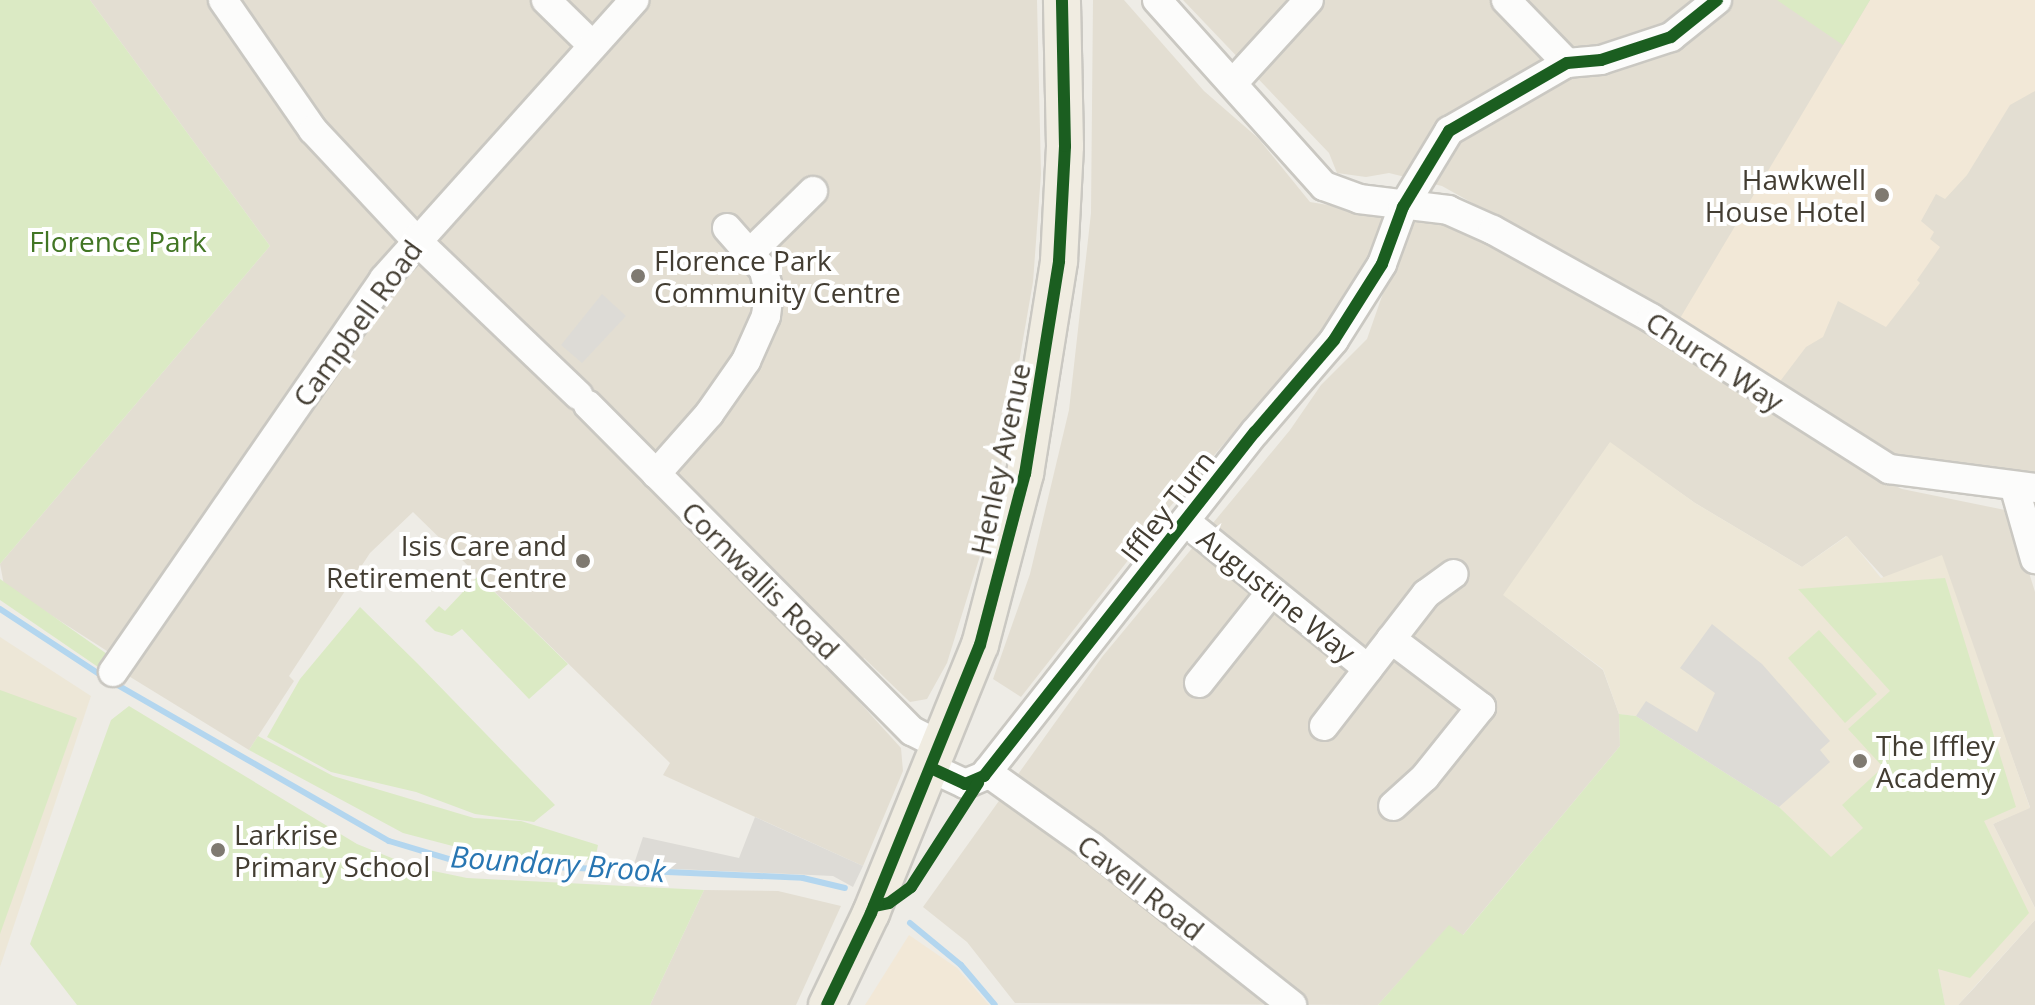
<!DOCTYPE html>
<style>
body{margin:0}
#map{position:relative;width:2035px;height:1005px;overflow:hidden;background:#eeece6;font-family:"Open Sans",sans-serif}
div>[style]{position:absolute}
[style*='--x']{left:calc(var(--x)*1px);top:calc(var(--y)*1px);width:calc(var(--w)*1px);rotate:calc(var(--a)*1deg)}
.residential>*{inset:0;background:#e3ded2}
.commercial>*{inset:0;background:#f2e8d7}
.education>*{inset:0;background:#ede7d7}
.green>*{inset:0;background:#dbeac4}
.parking>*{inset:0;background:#dddbd6}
.stream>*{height:6px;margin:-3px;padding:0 3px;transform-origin:3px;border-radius:3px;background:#b3d6ef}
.roads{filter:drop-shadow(2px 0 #cac8c2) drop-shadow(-2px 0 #cac8c2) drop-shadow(0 2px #cac8c2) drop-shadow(0 -2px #cac8c2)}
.minor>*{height:28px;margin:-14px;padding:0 14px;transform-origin:14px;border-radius:14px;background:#fcfcfb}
.major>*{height:36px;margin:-18px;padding:0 18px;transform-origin:18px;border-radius:18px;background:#f0ece1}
.cycleway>*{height:12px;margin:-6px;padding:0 6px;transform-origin:6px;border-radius:6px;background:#1b5e20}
.dots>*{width:22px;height:22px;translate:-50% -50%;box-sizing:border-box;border:4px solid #fff;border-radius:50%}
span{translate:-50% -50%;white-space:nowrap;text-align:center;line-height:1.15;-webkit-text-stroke:8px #fff;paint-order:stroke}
.poi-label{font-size:28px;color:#433d32}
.right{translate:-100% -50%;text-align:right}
.left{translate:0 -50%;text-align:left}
.park-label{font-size:28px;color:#427624}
.street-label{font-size:28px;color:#433d32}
.water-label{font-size:30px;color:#2876b2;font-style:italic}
</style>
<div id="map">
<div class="residential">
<i style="clip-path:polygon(90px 0,1037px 0,1041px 174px,1033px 282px,992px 517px,947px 663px,927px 699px,910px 702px,864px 658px,842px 683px,901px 748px,903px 771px,863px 866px,663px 775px,670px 763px,413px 512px,370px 553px,289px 676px,294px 681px,249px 750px,127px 675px,132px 667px,4px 585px,0 564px,270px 246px)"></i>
<i style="clip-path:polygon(1093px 0,1124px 0,1204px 91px,1258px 138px,1310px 202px,1454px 226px,1643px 331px,1862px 471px,1902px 489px,2010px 511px,2035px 592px,2035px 908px,1993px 824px,2030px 807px,1989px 693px,1846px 536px,1802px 567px,1695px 503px,1610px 443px,1504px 595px,1603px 670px,1619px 714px,1620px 746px,1462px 936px,1449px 926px,1378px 1005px,1015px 1003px,967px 942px,923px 907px,1102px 657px,1290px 430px,1321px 385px,1367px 339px,1389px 276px,1354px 279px,1346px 301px,1169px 508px,1021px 697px,993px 679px,1030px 574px,1069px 410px,1091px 213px)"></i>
<i style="clip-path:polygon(1183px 0,2035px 0,2035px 481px,1898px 464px,1706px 334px,1442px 186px,1389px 173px,1366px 177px,1337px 173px,1329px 153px)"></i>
<i style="clip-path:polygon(704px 890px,778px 891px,841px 906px,796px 1005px,650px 1005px)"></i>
<i style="clip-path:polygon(2035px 920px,2035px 1005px,1958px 1005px,1975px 987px)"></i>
</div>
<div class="commercial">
<i style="clip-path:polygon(1870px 0,2035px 0,2035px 91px,2010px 105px,1967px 175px,1945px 199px,1936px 194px,1921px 221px,1934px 232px,1930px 239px,1940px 247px,1917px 280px,1920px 283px,1886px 327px,1838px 301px,1823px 337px,1806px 347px,1778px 384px,1679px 320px)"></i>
<i style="clip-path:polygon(909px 935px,957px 968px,989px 1005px,865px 1005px)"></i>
</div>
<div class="education">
<i style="clip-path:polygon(1610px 442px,1695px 503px,1802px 567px,1847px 536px,1881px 578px,1942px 555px,2030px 808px,1993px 824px,2035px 908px,2035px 920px,1958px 1005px,1945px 1005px,1938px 969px,1779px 807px,1636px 716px,1619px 714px,1603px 669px,1503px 595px)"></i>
<i style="clip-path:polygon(0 637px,91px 696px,0 967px)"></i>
</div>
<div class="green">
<i style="clip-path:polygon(0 0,90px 0,270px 246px,0 564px)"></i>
<i style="clip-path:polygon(1777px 0,1870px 0,1843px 45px)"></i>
<i style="clip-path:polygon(478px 576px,568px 664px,529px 699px,462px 629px,452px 636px,435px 631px,425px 621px,439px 606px,445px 611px)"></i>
<i style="clip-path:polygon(1945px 578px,2016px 807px,1984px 821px,2029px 913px,1970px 978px,1938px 969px,1945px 1005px,1378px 1005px,1449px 925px,1463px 935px,1620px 746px,1619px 714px,1636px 716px,1779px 807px,1831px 857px,1863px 828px,1842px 805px,1883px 767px,1848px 729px,1890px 691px,1798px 589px)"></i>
<i style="clip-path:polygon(0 579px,107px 654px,98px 667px,0 600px)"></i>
<i style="clip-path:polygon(360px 607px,417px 663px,555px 805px,534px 822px,475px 814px,416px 792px,331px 772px,267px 737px,300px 679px)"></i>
<i style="clip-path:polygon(1819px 630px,1877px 694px,1845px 723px,1788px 658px)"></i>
<i style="clip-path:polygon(0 690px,77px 718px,0 934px)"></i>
<i style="clip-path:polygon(129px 706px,357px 844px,414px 867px,467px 878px,704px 890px,650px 1005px,77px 1005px,30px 944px,111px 720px)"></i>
<i style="clip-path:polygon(258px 736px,333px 776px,474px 818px,521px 821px,598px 845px,595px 860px,487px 855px,403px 833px,249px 750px)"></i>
</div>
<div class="parking">
<i style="clip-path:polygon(602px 294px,626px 316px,582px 363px,561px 345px)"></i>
<i style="clip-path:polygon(1712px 624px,1762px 664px,1830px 741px,1820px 750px,1830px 762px,1779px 807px,1636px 716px,1646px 701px,1697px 732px,1715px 693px,1680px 668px)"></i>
<i style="clip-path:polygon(755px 817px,863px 866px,853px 887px,833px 876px,633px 867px,643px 837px,739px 858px)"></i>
</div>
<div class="stream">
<i style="--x:0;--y:609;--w:124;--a:33.2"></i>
<i style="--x:114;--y:683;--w:317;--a:29.9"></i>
<i style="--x:389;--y:841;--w:76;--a:16.8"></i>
<i style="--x:462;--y:863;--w:341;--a:2.5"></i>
<i style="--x:803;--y:878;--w:43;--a:13.4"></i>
<i style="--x:910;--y:923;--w:66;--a:39.5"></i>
<i style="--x:961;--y:965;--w:52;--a:49.6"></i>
</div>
<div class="roads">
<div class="minor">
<i style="--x:223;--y:0;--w:158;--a:55.3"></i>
<i style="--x:313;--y:130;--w:149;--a:46.9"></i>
<i style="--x:415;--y:239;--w:226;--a:43.7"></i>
<i style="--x:546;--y:0;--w:64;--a:44.4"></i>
<i style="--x:1157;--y:0;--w:250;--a:48.1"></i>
<i style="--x:1324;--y:186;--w:37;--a:20"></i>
<i style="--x:1359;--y:199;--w:90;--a:7"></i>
<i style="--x:1448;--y:210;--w:49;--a:24"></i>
<i style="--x:1493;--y:230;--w:181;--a:29.1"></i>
<i style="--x:1651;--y:318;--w:282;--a:32.4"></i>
<i style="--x:1889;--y:469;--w:147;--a:7.4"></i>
<i style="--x:1506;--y:0;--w:88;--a:45.9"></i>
<i style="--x:1234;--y:82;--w:111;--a:-47.6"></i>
<i style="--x:751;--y:252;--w:87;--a:-44.5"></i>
<i style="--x:588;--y:405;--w:460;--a:45.2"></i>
<i style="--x:912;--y:731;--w:33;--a:27"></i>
<i style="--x:656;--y:474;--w:80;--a:-48.5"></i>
<i style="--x:709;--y:414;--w:65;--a:-55.1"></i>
<i style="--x:746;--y:361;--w:49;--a:-66"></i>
<i style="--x:766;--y:316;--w:24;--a:-83"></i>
<i style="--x:769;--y:292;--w:23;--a:-103"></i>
<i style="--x:764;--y:270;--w:56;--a:-131.4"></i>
<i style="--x:2015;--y:489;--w:73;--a:74.1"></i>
<i style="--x:1186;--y:522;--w:234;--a:38.9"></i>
<i style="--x:1391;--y:639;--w:113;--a:37.1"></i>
<i style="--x:1481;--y:707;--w:90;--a:128.7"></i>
<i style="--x:1425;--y:777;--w:43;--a:137.8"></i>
<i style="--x:113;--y:672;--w:477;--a:-55.4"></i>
<i style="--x:384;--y:279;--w:375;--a:-48.1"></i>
<i style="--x:1199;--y:683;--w:117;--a:-51.6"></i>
<i style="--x:1324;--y:726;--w:167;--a:-52.3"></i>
<i style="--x:1426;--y:594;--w:34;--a:-36"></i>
<i style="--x:931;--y:768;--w:38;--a:25"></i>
<i style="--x:965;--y:784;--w:21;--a:-23"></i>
<i style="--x:984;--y:776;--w:438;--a:-51.8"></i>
<i style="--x:1255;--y:432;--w:121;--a:-49.3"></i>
<i style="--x:1334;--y:340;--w:90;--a:-57.7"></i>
<i style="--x:1382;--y:264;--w:61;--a:-69.8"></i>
<i style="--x:1403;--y:207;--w:89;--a:-58.8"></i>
<i style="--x:1449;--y:131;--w:136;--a:-30"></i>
<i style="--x:1567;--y:63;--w:34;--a:-5"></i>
<i style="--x:1601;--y:60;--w:74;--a:-18.2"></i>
<i style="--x:1671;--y:37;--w:59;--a:-38.8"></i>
<i style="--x:987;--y:772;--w:129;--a:35.5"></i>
<i style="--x:1092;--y:847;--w:255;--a:38.3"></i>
</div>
<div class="major">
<i style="--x:827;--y:1005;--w:102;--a:-64.4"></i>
<i style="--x:871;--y:913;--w:289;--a:-67.9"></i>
<i style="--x:980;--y:645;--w:177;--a:-75.3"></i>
<i style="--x:1025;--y:474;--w:216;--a:-80.9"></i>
<i style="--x:1059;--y:261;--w:115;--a:-87"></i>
<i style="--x:1065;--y:146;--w:146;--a:-91.2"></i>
</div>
</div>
<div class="cycleway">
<i style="--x:931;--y:768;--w:38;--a:25"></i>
<i style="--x:965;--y:784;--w:21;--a:-23"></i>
<i style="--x:984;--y:776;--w:438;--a:-51.8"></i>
<i style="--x:1255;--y:432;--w:121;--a:-49.3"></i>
<i style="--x:1334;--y:340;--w:90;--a:-57.7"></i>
<i style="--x:1382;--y:264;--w:61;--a:-69.8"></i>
<i style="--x:1403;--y:207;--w:89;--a:-58.8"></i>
<i style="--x:1449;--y:131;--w:136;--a:-30"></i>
<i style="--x:1567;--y:63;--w:34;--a:-5"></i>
<i style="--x:1601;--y:60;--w:74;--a:-18.2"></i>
<i style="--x:1671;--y:37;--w:59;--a:-38.8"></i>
<i style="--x:874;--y:906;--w:15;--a:-11"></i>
<i style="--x:889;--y:903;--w:27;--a:-36"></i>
<i style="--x:911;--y:887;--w:124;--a:-57.2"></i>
<i style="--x:827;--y:1005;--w:102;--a:-64.4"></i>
<i style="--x:871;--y:913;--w:289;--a:-67.9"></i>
<i style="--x:980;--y:645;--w:177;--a:-75.3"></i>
<i style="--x:1025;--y:474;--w:216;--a:-80.9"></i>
<i style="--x:1059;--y:261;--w:115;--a:-87"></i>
<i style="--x:1065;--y:146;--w:146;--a:-91.2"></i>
</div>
<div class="dots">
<i style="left:1882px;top:195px;background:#7f7a71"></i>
<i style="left:638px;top:276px;background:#7f7a71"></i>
<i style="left:583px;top:561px;background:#7f7a71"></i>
<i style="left:1860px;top:761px;background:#7f7a71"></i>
<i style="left:218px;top:850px;background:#7f7a71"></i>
</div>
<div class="poi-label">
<span class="right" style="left:1866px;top:195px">Hawkwell<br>House Hotel</span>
<span class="left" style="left:654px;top:276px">Florence Park<br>Community Centre</span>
<span class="right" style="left:567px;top:561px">Isis Care and<br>Retirement Centre</span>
<span class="left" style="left:1876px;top:761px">The Iffley<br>Academy</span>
<span class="left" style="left:234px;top:850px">Larkrise<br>Primary School</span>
</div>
<div class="park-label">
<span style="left:118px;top:241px">Florence Park</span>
</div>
<div class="street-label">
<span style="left:357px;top:323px;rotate:-54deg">Campbell Road</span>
<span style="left:1715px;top:361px;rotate:33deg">Church Way</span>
<span style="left:1000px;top:459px;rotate:-78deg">Henley Avenue</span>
<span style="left:1167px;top:506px;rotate:-52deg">Iffley Turn</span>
<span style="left:761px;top:580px;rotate:45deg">Cornwallis Road</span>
<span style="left:1277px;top:595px;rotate:39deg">Augustine Way</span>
<span style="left:1141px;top:887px;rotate:38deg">Cavell Road</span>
</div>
<div class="water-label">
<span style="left:558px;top:864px;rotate:4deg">Boundary Brook</span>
</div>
</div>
